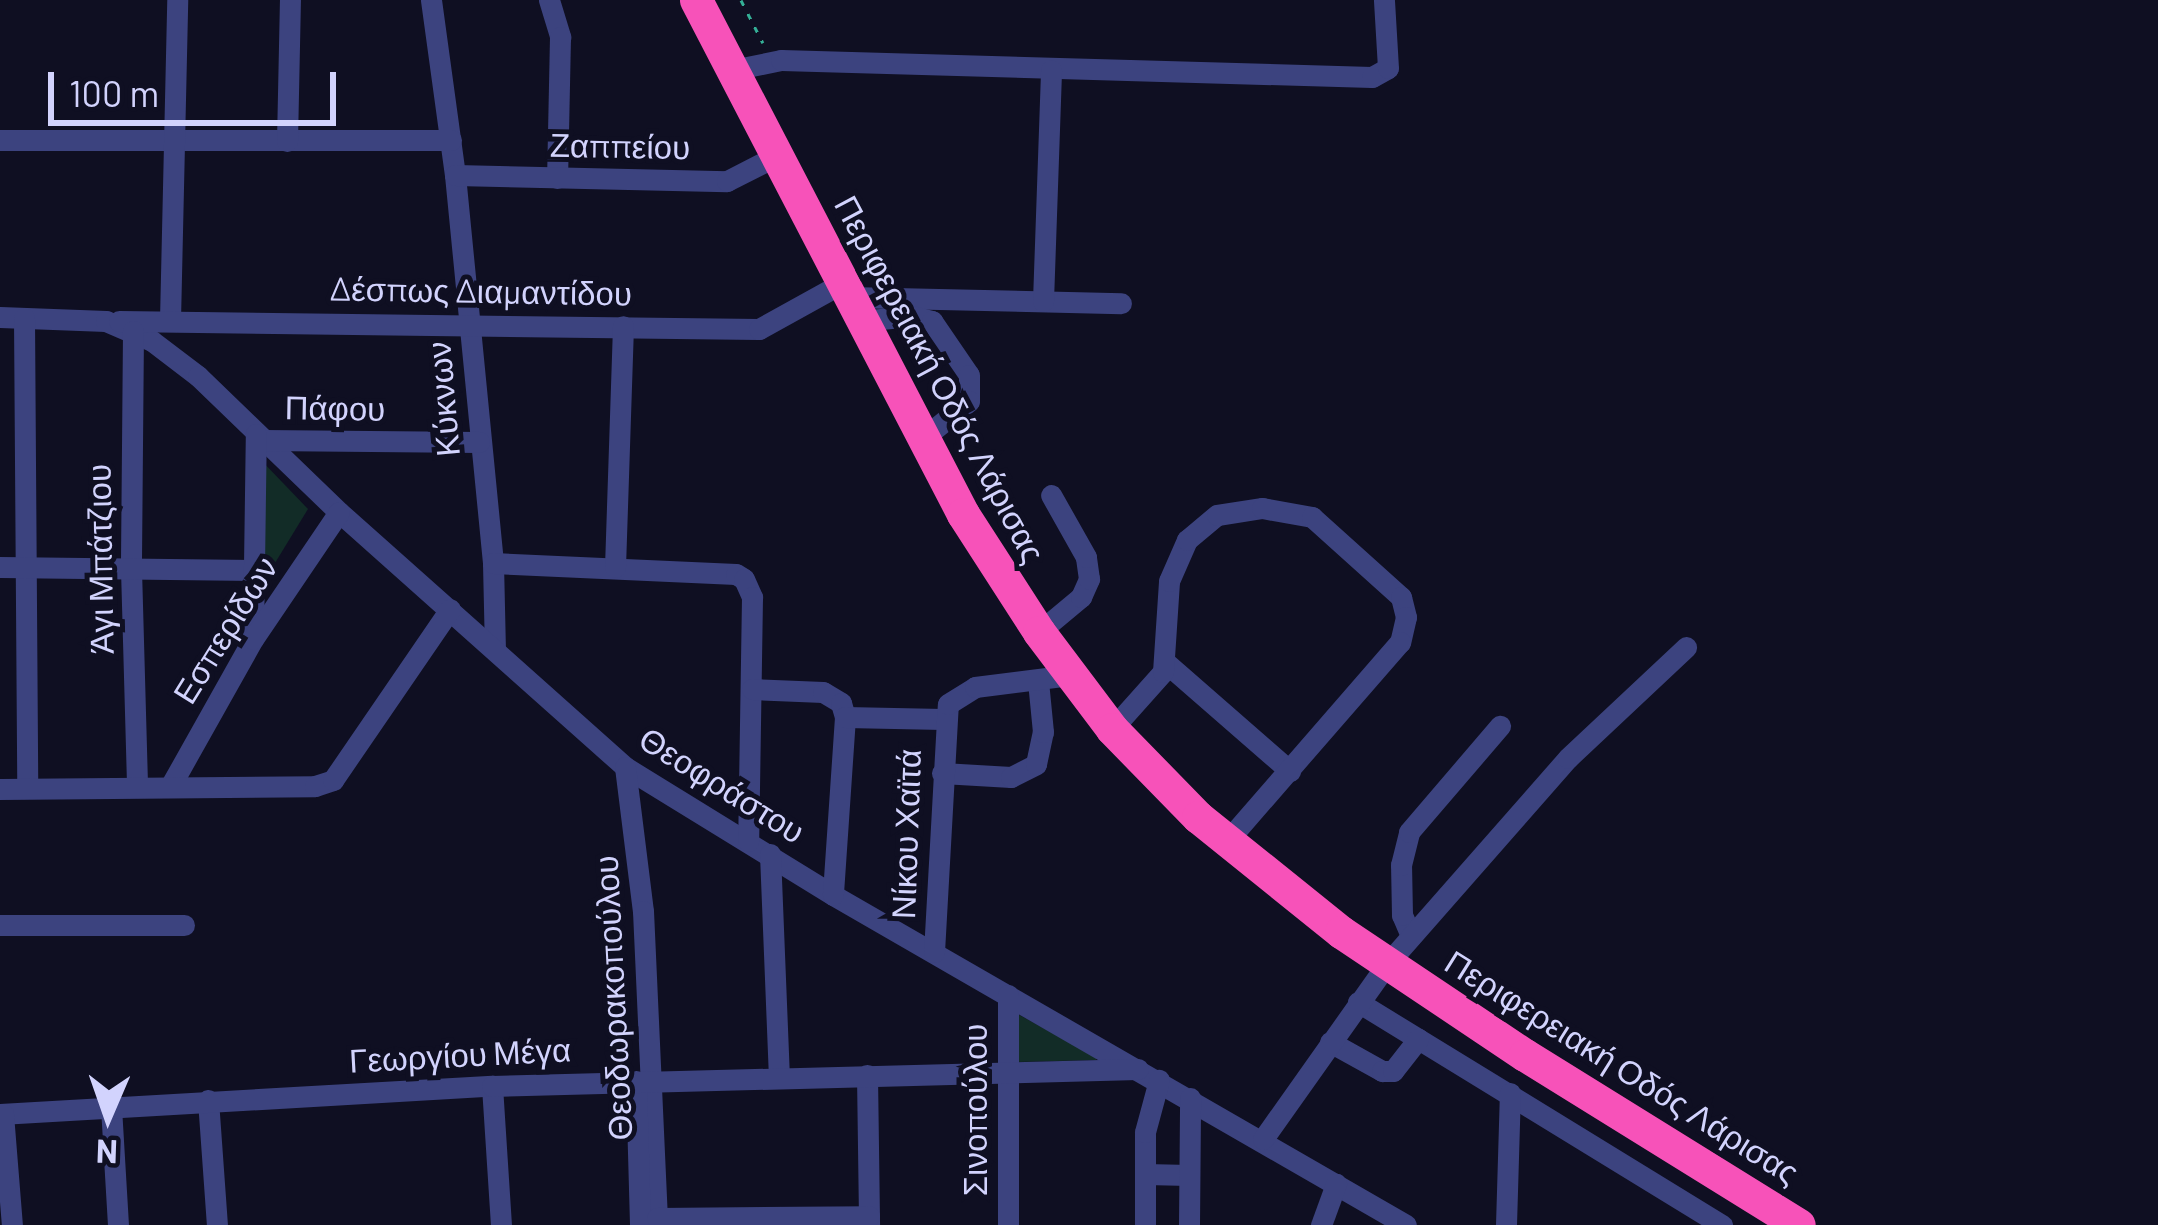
<!DOCTYPE html>
<meta charset="utf-8">
<style>
body{margin:0}
#map{position:relative;width:2158px;height:1225px;overflow:hidden;background:#0f0f22;font-family:Barlow,sans-serif}
div>[style]{position:absolute}
[style*='--x']{left:calc(var(--x)*1px);top:calc(var(--y)*1px);width:calc(var(--w)*1px);rotate:calc(var(--a)*1deg)}
.green>*{inset:0;background:#122c27}
.path>*{height:3px;margin-top:-1.5px;transform-origin:0;background:repeating-linear-gradient(90deg,#34af96 0 6px,transparent 0 15px)}
.minor>*{height:21px;margin:-10.5px;padding:0 10.5px;transform-origin:10.5px;border-radius:10.5px;background:#3c437f}
.highway>*{height:33px;margin:-16.5px;padding:0 16.5px;transform-origin:16.5px;border-radius:16.5px;background:#f752b9}
span{translate:-50% -50%;white-space:nowrap;text-align:center;line-height:1.15;-webkit-text-stroke:10px #0f0f22;paint-order:stroke}
.street-label{font-size:33px;color:#d2d3fd}
.north{position:absolute;left:48px;top:1057px;width:120px;height:120px;-webkit-text-stroke:9px #0f0f22;paint-order:stroke;rotate:182deg;font-size:33px;font-weight:700;line-height:48px;text-align:center;color:#d2d3fd}
.north::after{content:'';display:block;margin:auto;width:42px;height:54px;background:#d2d3fd;clip-path:polygon(50% 0,100% 100%,50% 72%,0 100%)}
.scale{position:absolute;left:48px;top:72px;width:288px;height:54px;box-sizing:border-box;border:6px solid #d2d3fd;border-top:0;padding-left:15px;font-size:36px;line-height:42px;white-space:nowrap;color:#d2d3fd;-webkit-text-stroke:9px #0f0f22;paint-order:stroke}
</style>
<div id="map">
<div class="green">
<i style="clip-path:polygon(259px 458px,308px 509px,264px 581px)"></i>
<i style="clip-path:polygon(1012px 1011px,1096px 1057px,1096px 1060px,1011px 1062px)"></i>
</div>
<div class="path">
<i style="--x:741;--y:0;--w:48;--a:62.9"></i>
</div>
<div class="minor">
<i style="--x:431;--y:0;--w:177;--a:82.2"></i>
<i style="--x:455;--y:175;--w:390;--a:84.4"></i>
<i style="--x:493;--y:563;--w:87;--a:88.7"></i>
<i style="--x:549;--y:0;--w:39;--a:73"></i>
<i style="--x:560;--y:37;--w:141;--a:91.2"></i>
<i style="--x:732;--y:70;--w:50;--a:-11.5"></i>
<i style="--x:781;--y:60;--w:591;--a:1.65"></i>
<i style="--x:1372;--y:77;--w:18;--a:-29"></i>
<i style="--x:1388;--y:68;--w:68;--a:-93.4"></i>
<i style="--x:0;--y:140;--w:451;--a:0"></i>
<i style="--x:287;--y:141;--w:141;--a:-88.8"></i>
<i style="--x:455;--y:175;--w:272;--a:1.3"></i>
<i style="--x:727;--y:181;--w:55;--a:-27"></i>
<i style="--x:849;--y:297;--w:272;--a:1.3"></i>
<i style="--x:1043;--y:301;--w:231;--a:-88"></i>
<i style="--x:0;--y:317;--w:106;--a:2.2"></i>
<i style="--x:106;--y:321;--w:50;--a:23.5"></i>
<i style="--x:152;--y:341;--w:58;--a:37.3"></i>
<i style="--x:198;--y:376;--w:196;--a:44"></i>
<i style="--x:339;--y:512;--w:383;--a:41.7"></i>
<i style="--x:625;--y:767;--w:244;--a:31.6"></i>
<i style="--x:833;--y:895;--w:661;--a:29.94"></i>
<i style="--x:24;--y:318;--w:470;--a:89.6"></i>
<i style="--x:170;--y:320;--w:320;--a:-88.7"></i>
<i style="--x:119;--y:321;--w:640;--a:0.72"></i>
<i style="--x:759;--y:329;--w:95;--a:-29"></i>
<i style="--x:860;--y:321;--w:52;--a:-5.5"></i>
<i style="--x:912;--y:316;--w:21;--a:14"></i>
<i style="--x:932;--y:321;--w:65;--a:55.6"></i>
<i style="--x:969;--y:375;--w:26;--a:90"></i>
<i style="--x:969;--y:401;--w:60;--a:141"></i>
<i style="--x:133;--y:331;--w:238;--a:90.5"></i>
<i style="--x:131;--y:569;--w:217;--a:88.4"></i>
<i style="--x:262;--y:440;--w:217;--a:0.5"></i>
<i style="--x:493;--y:563;--w:243;--a:2.6"></i>
<i style="--x:736;--y:574;--w:9;--a:32"></i>
<i style="--x:744;--y:579;--w:20;--a:66"></i>
<i style="--x:752;--y:597;--w:244;--a:90.9"></i>
<i style="--x:0;--y:567;--w:254;--a:0.7"></i>
<i style="--x:615;--y:567;--w:241;--a:-88.1"></i>
<i style="--x:1039;--y:632;--w:55;--a:-39.8"></i>
<i style="--x:1081;--y:597;--w:20;--a:-66"></i>
<i style="--x:1089;--y:579;--w:22;--a:-98"></i>
<i style="--x:1086;--y:557;--w:71;--a:-119.4"></i>
<i style="--x:253;--y:637;--w:203;--a:-89.2"></i>
<i style="--x:1165;--y:662;--w:166;--a:41.1"></i>
<i style="--x:752;--y:689;--w:71;--a:2.4"></i>
<i style="--x:823;--y:692;--w:21;--a:31"></i>
<i style="--x:841;--y:703;--w:15;--a:74"></i>
<i style="--x:845;--y:717;--w:178;--a:93.9"></i>
<i style="--x:845;--y:717;--w:98;--a:1.2"></i>
<i style="--x:1112;--y:729;--w:76;--a:-48.2"></i>
<i style="--x:1163;--y:672;--w:91;--a:-86.2"></i>
<i style="--x:1169;--y:581;--w:45;--a:-66.3"></i>
<i style="--x:1187;--y:540;--w:39;--a:-40"></i>
<i style="--x:1217;--y:515;--w:46;--a:-8.8"></i>
<i style="--x:1262;--y:508;--w:51;--a:10.2"></i>
<i style="--x:1312;--y:517;--w:120;--a:42"></i>
<i style="--x:1401;--y:597;--w:21;--a:76"></i>
<i style="--x:1406;--y:617;--w:26;--a:103"></i>
<i style="--x:1400;--y:642;--w:264;--a:131"></i>
<i style="--x:625;--y:767;--w:145;--a:82.9"></i>
<i style="--x:643;--y:911;--w:314;--a:87.4"></i>
<i style="--x:942;--y:773;--w:69;--a:3.3"></i>
<i style="--x:1011;--y:777;--w:28;--a:-27"></i>
<i style="--x:1036;--y:764;--w:33;--a:-78"></i>
<i style="--x:1043;--y:732;--w:51;--a:-95.6"></i>
<i style="--x:171;--y:785;--w:167;--a:-60.7"></i>
<i style="--x:253;--y:639;--w:153;--a:-55.9"></i>
<i style="--x:0;--y:789;--w:315;--a:-0.5"></i>
<i style="--x:315;--y:786;--w:19;--a:-18"></i>
<i style="--x:333;--y:780;--w:207;--a:-55.6"></i>
<i style="--x:770;--y:854;--w:223;--a:87.7"></i>
<i style="--x:0;--y:925;--w:184;--a:0"></i>
<i style="--x:1411;--y:936;--w:23;--a:-113"></i>
<i style="--x:1402;--y:915;--w:50;--a:-91.1"></i>
<i style="--x:1401;--y:865;--w:34;--a:-76"></i>
<i style="--x:1409;--y:832;--w:140;--a:-49.4"></i>
<i style="--x:934;--y:952;--w:248;--a:-86.8"></i>
<i style="--x:948;--y:704;--w:32;--a:-32"></i>
<i style="--x:975;--y:687;--w:96;--a:-7.2"></i>
<i style="--x:1008;--y:995;--w:230;--a:90"></i>
<i style="--x:1358;--y:1002;--w:427;--a:31.5"></i>
<i style="--x:1330;--y:1042;--w:60;--a:29.1"></i>
<i style="--x:1382;--y:1071;--w:11;--a:0"></i>
<i style="--x:1393;--y:1071;--w:41;--a:-52"></i>
<i style="--x:867;--y:1075;--w:150;--a:89.2"></i>
<i style="--x:636;--y:1081;--w:144;--a:88.4"></i>
<i style="--x:492;--y:1086;--w:139;--a:86.3"></i>
<i style="--x:208;--y:1100;--w:125;--a:85.9"></i>
<i style="--x:111;--y:1107;--w:118;--a:86.6"></i>
<i style="--x:0;--y:1114;--w:493;--a:-3.3"></i>
<i style="--x:492;--y:1086;--w:646;--a:-1.51"></i>
<i style="--x:3;--y:1114;--w:111;--a:85.4"></i>
<i style="--x:1263;--y:1139;--w:214;--a:-54.7"></i>
<i style="--x:1387;--y:964;--w:274;--a:-48.7"></i>
<i style="--x:1568;--y:758;--w:162;--a:-43.2"></i>
<i style="--x:1145;--y:1174;--w:44;--a:1.3"></i>
<i style="--x:657;--y:1218;--w:212;--a:-0.5"></i>
<i style="--x:1145;--y:1225;--w:93;--a:-90"></i>
<i style="--x:1145;--y:1132;--w:54;--a:-74.9"></i>
<i style="--x:1189;--y:1225;--w:127;--a:-89.5"></i>
<i style="--x:1321;--y:1225;--w:44;--a:-69.9"></i>
<i style="--x:1506;--y:1225;--w:132;--a:-88.3"></i>
</div>
<div class="highway">
<i style="--x:696;--y:0;--w:579;--a:62.55"></i>
<i style="--x:963;--y:514;--w:140;--a:57.2"></i>
<i style="--x:1039;--y:632;--w:121;--a:53"></i>
<i style="--x:1112;--y:729;--w:123;--a:45.7"></i>
<i style="--x:1198;--y:817;--w:184;--a:38.8"></i>
<i style="--x:1341;--y:932;--w:221;--a:33.8"></i>
<i style="--x:1525;--y:1055;--w:322;--a:31.8"></i>
</div>
<div class="street-label">
<span style="left:620px;top:146px;rotate:1deg">Ζαππείου</span>
<span style="left:481px;top:291px;rotate:1deg">Δέσπως Διαμαντίδου</span>
<span style="left:940px;top:379px;rotate:62deg">Περιφερειακή Οδός Λάρισας</span>
<span style="left:443px;top:399px;rotate:-95deg">Κύκνων</span>
<span style="left:335px;top:408px;rotate:1deg">Πάφου</span>
<span style="left:100px;top:559px;rotate:-91deg">Άγι Μπάτζιου</span>
<span style="left:225px;top:630px;rotate:-58deg">Εσπερίδων</span>
<span style="left:722px;top:785px;rotate:32deg">Θεοφράστου</span>
<span style="left:906px;top:834px;rotate:-88deg">Νίκου Χαϊτά</span>
<span style="left:613px;top:998px;rotate:-93deg">Θεοδωρακοπούλου</span>
<span style="left:460px;top:1055px;rotate:-3deg">Γεωργίου Μέγα</span>
<span style="left:1622px;top:1067px;rotate:32deg">Περιφερειακή Οδός Λάρισας</span>
<span style="left:975px;top:1110px;rotate:-90deg">Σινοπούλου</span>
</div>
<div class="north">N</div>
<div class="scale">100 m</div>
</div>
